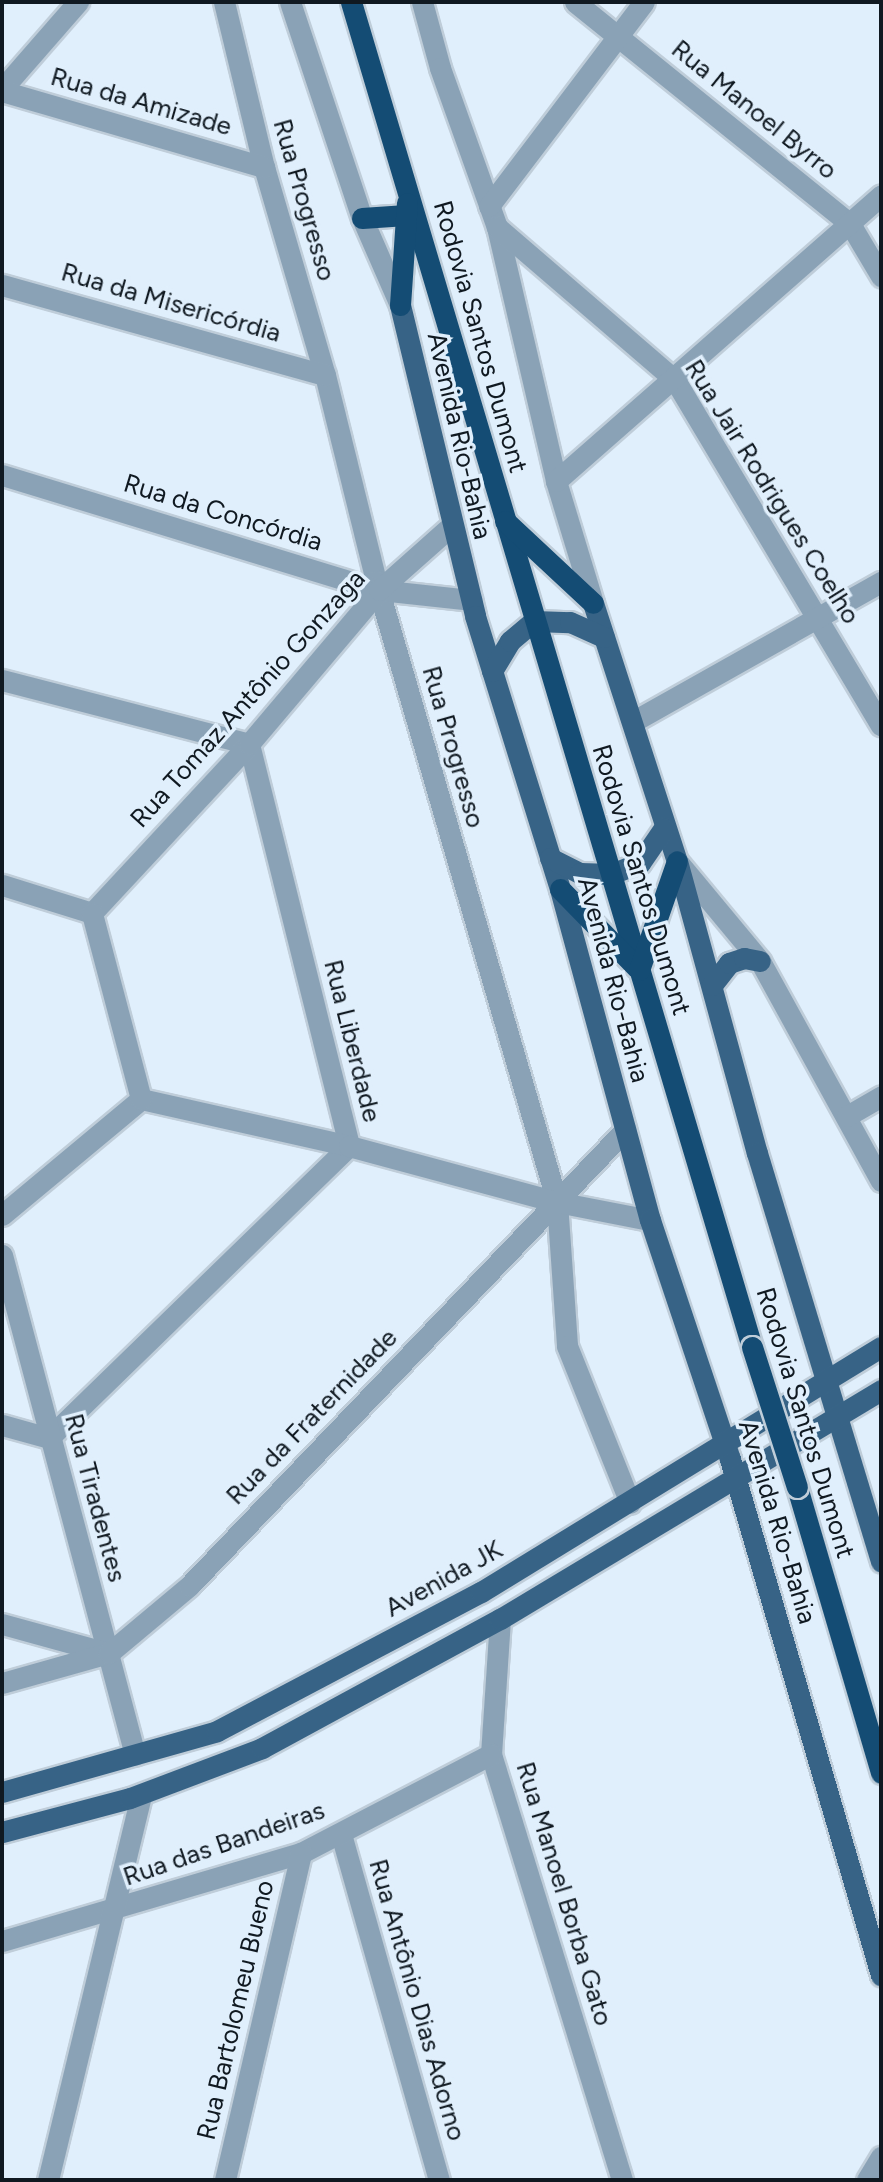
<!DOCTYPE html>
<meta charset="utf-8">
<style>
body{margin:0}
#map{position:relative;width:883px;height:2182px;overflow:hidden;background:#e0effc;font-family:Figtree,sans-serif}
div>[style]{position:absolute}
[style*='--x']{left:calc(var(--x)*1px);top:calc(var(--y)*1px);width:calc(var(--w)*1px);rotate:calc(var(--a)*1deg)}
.roads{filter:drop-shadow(2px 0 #bfcdd9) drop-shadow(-2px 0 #bfcdd9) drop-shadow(0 2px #bfcdd9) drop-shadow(0 -2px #bfcdd9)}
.minor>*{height:21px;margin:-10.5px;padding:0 10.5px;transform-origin:10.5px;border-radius:10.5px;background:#8aa2b6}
.major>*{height:21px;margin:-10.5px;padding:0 10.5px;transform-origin:10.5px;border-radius:10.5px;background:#376386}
.highway>*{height:21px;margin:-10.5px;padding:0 10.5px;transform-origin:10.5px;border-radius:10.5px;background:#144c74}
.bridges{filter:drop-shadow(2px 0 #bfcdd9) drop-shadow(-2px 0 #bfcdd9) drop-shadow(0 2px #bfcdd9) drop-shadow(0 -2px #bfcdd9)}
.highway-bridge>*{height:21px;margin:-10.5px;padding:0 10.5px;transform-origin:10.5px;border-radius:10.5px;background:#144c74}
span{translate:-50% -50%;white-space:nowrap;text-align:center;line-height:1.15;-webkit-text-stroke:7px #e0effc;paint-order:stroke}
.street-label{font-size:26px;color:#101921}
.frame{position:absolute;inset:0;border:4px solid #101921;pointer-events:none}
</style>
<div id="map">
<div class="roads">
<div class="minor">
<i style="--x:224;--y:2;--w:170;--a:76.4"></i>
<i style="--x:264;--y:167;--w:217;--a:73.7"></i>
<i style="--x:325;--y:375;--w:212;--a:76.1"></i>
<i style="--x:376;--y:581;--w:647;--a:73.75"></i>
<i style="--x:557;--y:1202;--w:144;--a:86"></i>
<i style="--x:567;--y:1346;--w:169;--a:68.1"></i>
<i style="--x:290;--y:2;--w:228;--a:71.6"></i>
<i style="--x:362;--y:218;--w:95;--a:66.4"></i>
<i style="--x:422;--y:2;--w:68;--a:74.7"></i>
<i style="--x:440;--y:68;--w:169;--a:70.3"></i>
<i style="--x:497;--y:227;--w:261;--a:76.9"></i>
<i style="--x:556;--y:481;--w:127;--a:73.1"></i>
<i style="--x:575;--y:2;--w:353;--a:38.9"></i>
<i style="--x:850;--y:224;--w:61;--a:59.2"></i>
<i style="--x:2;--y:89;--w:116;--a:-48.9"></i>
<i style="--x:2;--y:91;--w:273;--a:16.2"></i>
<i style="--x:489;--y:206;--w:256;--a:-52.8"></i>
<i style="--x:497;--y:227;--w:235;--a:40.7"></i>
<i style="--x:675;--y:380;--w:402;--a:59.2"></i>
<i style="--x:2;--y:285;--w:335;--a:15.6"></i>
<i style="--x:2;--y:475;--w:394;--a:17"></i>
<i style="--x:379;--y:590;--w:93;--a:6.2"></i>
<i style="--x:556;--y:481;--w:433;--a:-41.3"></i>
<i style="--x:2;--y:680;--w:255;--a:14.5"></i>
<i style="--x:249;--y:744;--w:414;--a:76"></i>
<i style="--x:349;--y:1146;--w:419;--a:135.8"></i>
<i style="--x:49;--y:1438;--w:49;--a:-164.5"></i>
<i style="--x:634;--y:721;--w:283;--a:-29.4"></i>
<i style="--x:677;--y:861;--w:130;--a:50.3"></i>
<i style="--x:760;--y:961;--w:251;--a:61.2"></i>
<i style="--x:2;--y:885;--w:94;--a:17.3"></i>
<i style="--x:92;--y:913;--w:231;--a:-47.1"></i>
<i style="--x:249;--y:744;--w:202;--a:-49.8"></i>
<i style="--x:379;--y:590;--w:95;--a:-41.6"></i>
<i style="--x:141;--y:1099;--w:213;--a:12.7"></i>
<i style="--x:349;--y:1146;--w:215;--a:15.1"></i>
<i style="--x:557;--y:1202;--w:95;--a:11"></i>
<i style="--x:847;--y:1116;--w:39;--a:-30"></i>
<i style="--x:2;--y:1215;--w:181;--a:-39.8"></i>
<i style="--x:141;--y:1099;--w:192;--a:-104.8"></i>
<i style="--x:2;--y:1255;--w:517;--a:75.1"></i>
<i style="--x:500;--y:1619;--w:135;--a:93.8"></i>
<i style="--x:491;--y:1754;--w:446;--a:72.9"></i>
<i style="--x:2;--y:1624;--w:109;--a:15.4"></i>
<i style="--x:2;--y:1683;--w:111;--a:-15.7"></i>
<i style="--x:109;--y:1653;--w:104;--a:-39.9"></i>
<i style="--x:189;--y:1586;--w:631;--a:-46.28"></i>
<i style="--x:341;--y:1834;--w:360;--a:74.2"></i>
<i style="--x:2;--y:1941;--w:312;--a:-16.4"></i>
<i style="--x:301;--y:1853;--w:214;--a:-27.5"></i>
<i style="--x:48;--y:2180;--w:396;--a:-76.4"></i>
<i style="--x:225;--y:2180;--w:336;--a:-76.9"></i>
<i style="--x:867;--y:2180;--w:27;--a:-59"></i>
</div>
<div class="major">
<i style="--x:400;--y:305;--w:320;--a:76.4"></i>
<i style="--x:475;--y:616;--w:286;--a:72.7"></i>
<i style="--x:560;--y:889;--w:343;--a:74.8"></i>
<i style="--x:650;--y:1220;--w:252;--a:71.5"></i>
<i style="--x:730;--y:1459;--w:538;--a:73.69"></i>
<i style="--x:593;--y:603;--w:271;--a:72"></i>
<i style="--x:677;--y:861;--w:303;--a:74.7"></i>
<i style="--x:757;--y:1153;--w:427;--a:73.1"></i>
<i style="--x:492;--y:671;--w:35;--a:-59"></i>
<i style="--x:510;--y:641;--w:31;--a:-40"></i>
<i style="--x:534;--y:621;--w:36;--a:2"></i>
<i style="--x:570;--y:622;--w:37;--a:24"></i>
<i style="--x:550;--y:858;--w:34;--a:27"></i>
<i style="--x:580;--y:873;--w:31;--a:2"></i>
<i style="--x:611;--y:874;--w:31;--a:-21"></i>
<i style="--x:640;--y:863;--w:42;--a:-55.6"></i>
<i style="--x:712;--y:985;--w:28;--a:-52"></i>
<i style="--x:729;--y:963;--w:16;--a:-18"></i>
<i style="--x:744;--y:958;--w:16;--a:11"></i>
<i style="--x:2;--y:1792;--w:223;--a:-15.8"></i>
<i style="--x:217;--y:1731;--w:298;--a:-27.8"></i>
<i style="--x:481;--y:1592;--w:469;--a:-31.5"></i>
<i style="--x:2;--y:1832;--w:132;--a:-14.9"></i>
<i style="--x:130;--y:1798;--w:141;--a:-20.7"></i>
<i style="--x:262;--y:1748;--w:271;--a:-28.5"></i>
<i style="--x:500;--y:1619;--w:445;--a:-31"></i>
</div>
<div class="highway">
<i style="--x:351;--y:2;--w:1404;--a:73.4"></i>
<i style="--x:362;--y:218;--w:44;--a:-3.9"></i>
<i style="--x:400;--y:305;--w:102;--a:-86.1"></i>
<i style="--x:505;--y:521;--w:120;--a:43"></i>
<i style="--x:560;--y:889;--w:110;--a:45.7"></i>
<i style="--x:639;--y:970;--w:115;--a:-70.8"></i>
<i style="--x:797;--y:1487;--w:298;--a:73.6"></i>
</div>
</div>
<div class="bridges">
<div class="highway-bridge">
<i style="--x:752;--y:1347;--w:147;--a:72.2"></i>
</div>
</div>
<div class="street-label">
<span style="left:141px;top:102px;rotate:16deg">Rua da Amizade</span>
<span style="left:754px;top:110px;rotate:39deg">Rua Manoel Byrro</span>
<span style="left:304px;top:200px;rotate:74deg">Rua Progresso</span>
<span style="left:171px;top:303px;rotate:16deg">Rua da Misericórdia</span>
<span style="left:480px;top:337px;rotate:74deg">Rodovia Santos Dumont</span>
<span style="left:459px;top:436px;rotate:77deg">Avenida Rio-Bahia</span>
<span style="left:772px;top:492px;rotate:58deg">Rua Jair Rodrigues Coelho</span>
<span style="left:223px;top:513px;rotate:17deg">Rua da Concórdia</span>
<span style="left:248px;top:699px;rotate:-48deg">Rua Tomaz Antônio Gonzaga</span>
<span style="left:453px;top:747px;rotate:74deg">Rua Progresso</span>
<span style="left:641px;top:880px;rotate:73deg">Rodovia Santos Dumont</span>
<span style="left:613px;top:980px;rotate:75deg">Avenida Rio-Bahia</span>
<span style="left:352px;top:1041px;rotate:76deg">Rua Liberdade</span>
<span style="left:312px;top:1417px;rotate:-46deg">Rua da Fraternidade</span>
<span style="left:805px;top:1423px;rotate:73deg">Rodovia Santos Dumont</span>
<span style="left:95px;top:1498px;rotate:75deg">Rua Tiradentes</span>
<span style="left:777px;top:1522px;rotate:73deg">Avenida Rio-Bahia</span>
<span style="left:444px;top:1579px;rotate:-29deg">Avenida JK</span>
<span style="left:224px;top:1844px;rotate:-19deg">Rua das Bandeiras</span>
<span style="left:564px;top:1894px;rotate:73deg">Rua Manoel Borba Gato</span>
<span style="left:417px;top:2000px;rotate:74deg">Rua Antônio Dias Adorno</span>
<span style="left:236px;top:2010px;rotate:-77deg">Rua Bartolomeu Bueno</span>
</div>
<div class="frame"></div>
</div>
